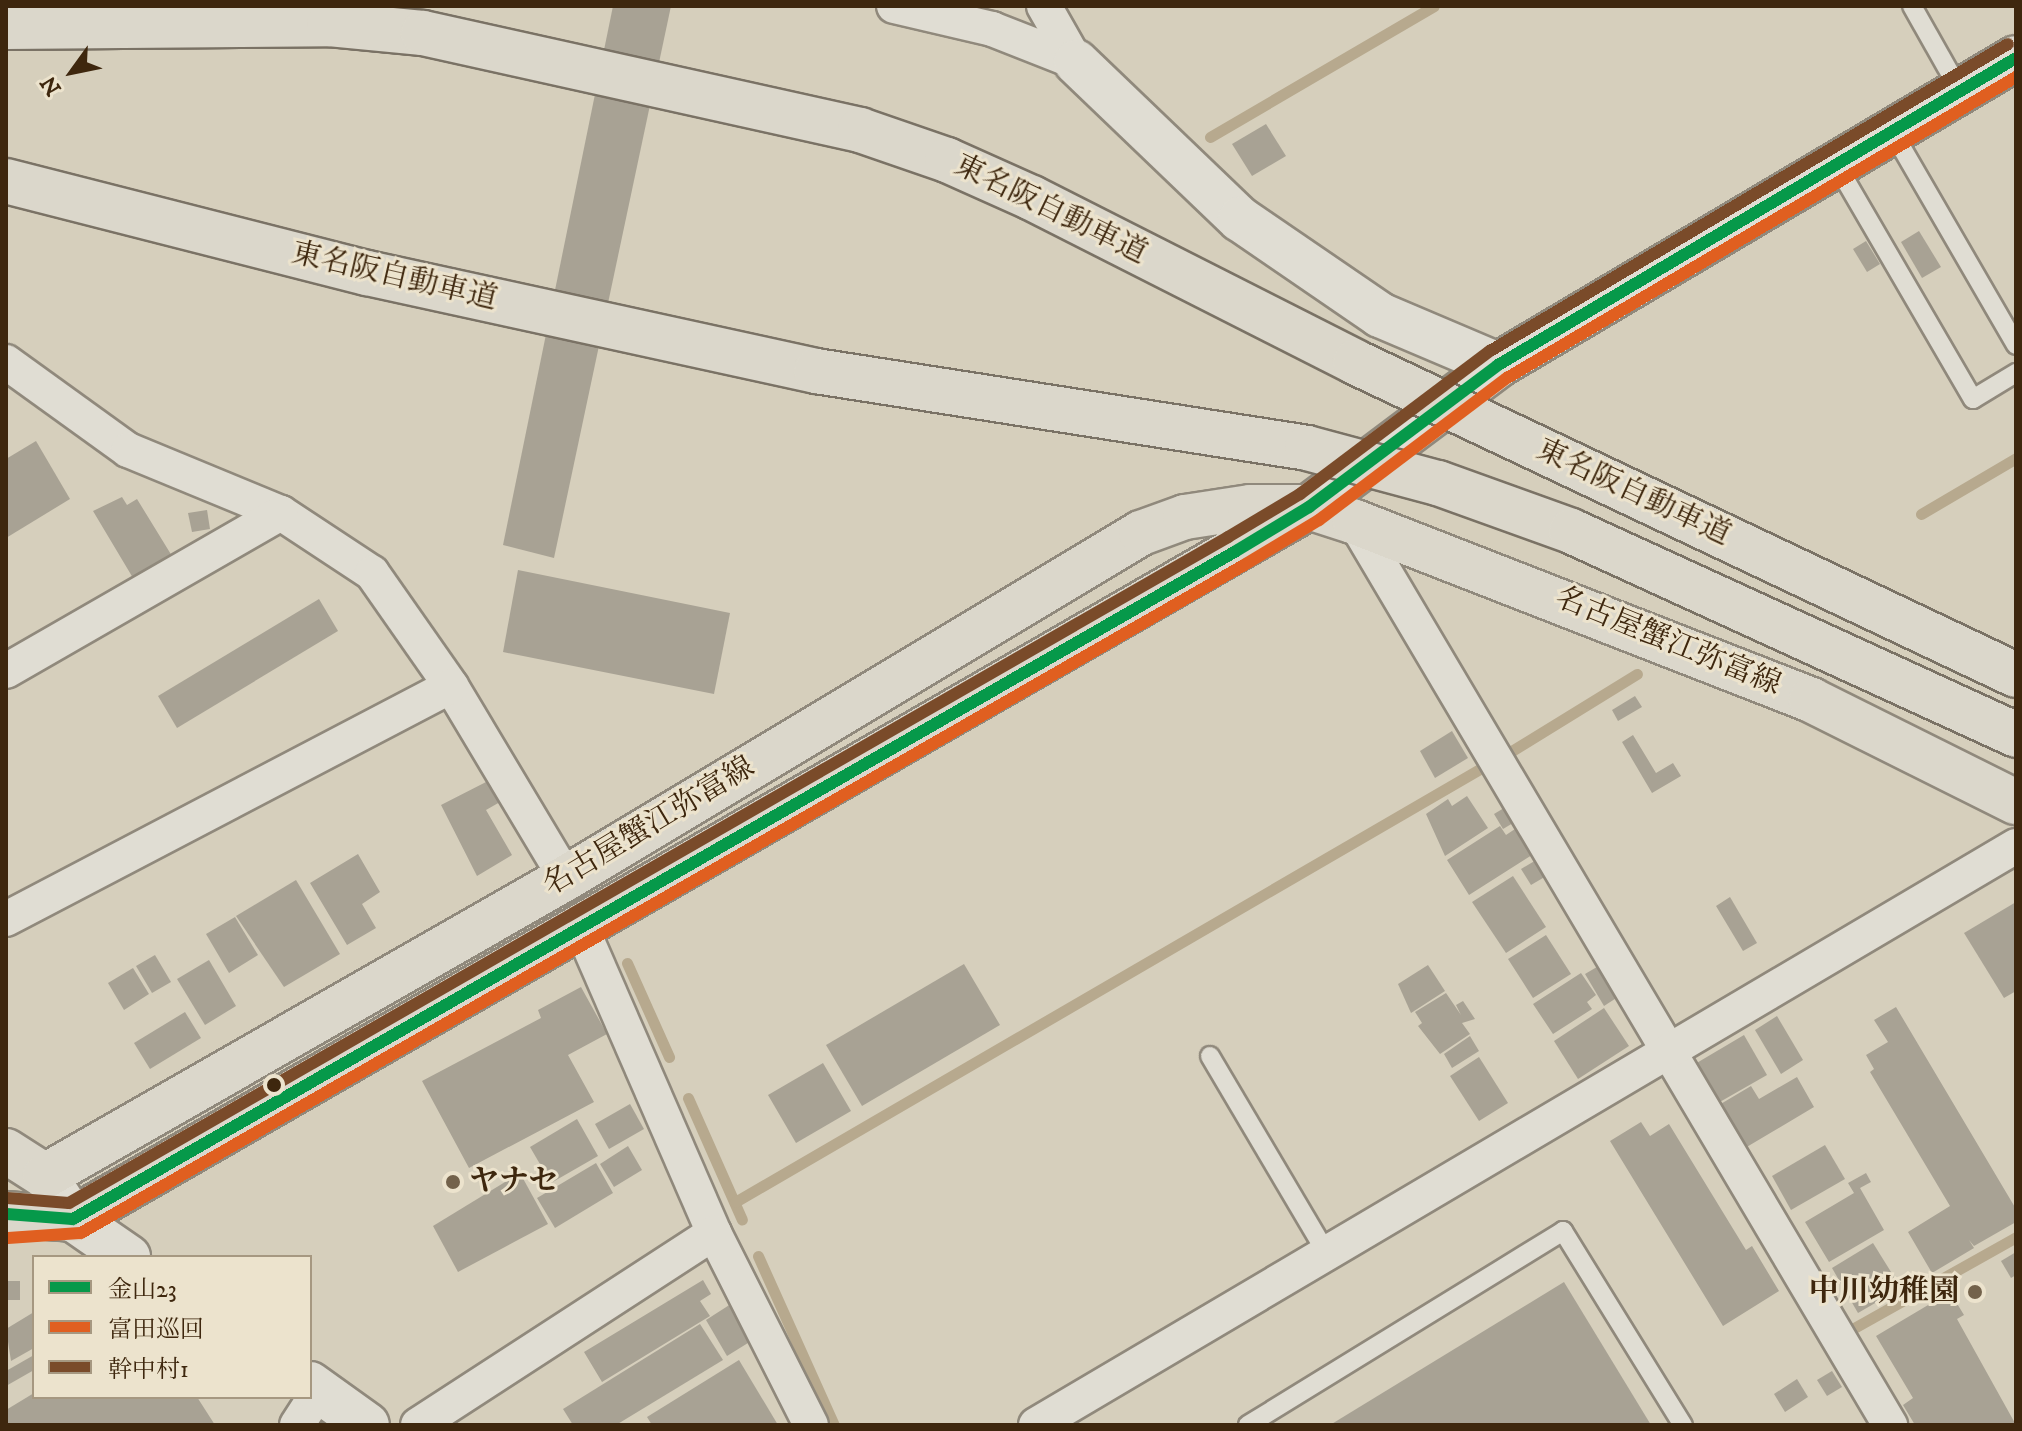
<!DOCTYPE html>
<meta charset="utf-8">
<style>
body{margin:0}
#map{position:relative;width:2022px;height:1431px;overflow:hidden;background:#d6cfbc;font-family:"IM FELL DW Pica","Noto Serif JP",serif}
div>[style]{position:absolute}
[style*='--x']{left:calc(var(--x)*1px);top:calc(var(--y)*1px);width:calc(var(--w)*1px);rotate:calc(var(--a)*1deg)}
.stream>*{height:11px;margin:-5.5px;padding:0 5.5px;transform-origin:5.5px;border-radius:5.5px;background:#b7a98e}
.building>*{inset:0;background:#a8a294}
.roads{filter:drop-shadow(2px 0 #90897c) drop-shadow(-2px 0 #90897c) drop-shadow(0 2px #90897c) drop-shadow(0 -2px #90897c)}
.lane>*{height:18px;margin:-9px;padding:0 9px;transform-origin:9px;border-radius:9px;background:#e0ddd3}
.street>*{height:34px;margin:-17px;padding:0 17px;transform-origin:17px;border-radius:17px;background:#e0ddd3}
.secondary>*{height:44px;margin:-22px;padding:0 22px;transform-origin:22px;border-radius:22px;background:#e0ddd3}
.primary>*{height:44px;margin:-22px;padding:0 22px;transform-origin:22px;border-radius:22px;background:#dbd7cb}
.bridges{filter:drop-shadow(2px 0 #7a7265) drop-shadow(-2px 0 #7a7265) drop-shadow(0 2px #7a7265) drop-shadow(0 -2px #7a7265)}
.highway-bridge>*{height:44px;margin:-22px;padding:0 22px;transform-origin:22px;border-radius:22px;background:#dbd7cb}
.bus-1>*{height:12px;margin:-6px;padding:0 6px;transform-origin:6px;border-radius:6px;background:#06994a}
.bus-2>*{height:12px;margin:-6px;padding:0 6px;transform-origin:6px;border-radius:6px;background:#e05f20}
.bus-3>*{height:12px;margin:-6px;padding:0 6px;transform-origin:6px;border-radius:6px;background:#7a4b2a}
.dots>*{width:22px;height:22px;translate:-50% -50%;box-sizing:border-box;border:4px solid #ece3cd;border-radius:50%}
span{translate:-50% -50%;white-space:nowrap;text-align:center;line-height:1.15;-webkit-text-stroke:6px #ece3cd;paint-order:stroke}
.street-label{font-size:30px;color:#3e270e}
.poi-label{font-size:30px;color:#3e270e;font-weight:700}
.left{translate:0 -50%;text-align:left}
.right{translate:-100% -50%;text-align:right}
.frame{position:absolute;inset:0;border:8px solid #3e270e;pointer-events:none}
.legend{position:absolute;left:32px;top:1255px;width:280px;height:144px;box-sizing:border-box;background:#ece3cd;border:2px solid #a69881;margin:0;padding:10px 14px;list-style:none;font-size:24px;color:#3e270e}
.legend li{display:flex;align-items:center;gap:16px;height:40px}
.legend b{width:40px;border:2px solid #a69881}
.north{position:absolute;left:32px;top:32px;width:80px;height:80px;-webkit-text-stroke:6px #ece3cd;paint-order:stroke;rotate:237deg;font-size:22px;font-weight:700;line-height:32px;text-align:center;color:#3e270e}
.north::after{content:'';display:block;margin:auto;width:28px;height:36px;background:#3e270e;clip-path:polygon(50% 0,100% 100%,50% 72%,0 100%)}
</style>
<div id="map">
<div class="stream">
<i style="--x:1210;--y:137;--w:259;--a:-30.3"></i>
<i style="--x:1921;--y:514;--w:110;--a:-30.5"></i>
<i style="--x:1510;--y:752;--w:149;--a:-31.6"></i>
<i style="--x:627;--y:963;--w:103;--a:65.9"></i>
<i style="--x:688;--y:1098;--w:133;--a:66.1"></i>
<i style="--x:735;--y:1202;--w:865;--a:-30.18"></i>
<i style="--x:758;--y:1256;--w:185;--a:65.8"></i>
<i style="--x:1854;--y:1328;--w:186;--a:-29.3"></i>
</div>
<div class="building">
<i style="clip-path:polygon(613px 6px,671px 6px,554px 558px,503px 545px)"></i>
<i style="clip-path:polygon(1266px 124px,1286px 156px,1252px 176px,1232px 144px)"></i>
<i style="clip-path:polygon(1919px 231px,1941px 267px,1922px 278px,1901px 242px)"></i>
<i style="clip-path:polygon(1866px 241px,1880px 264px,1867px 272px,1853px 249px)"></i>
<i style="clip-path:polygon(36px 441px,70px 499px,6px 538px,6px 459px)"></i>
<i style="clip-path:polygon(122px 497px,127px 505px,137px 499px,172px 556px,133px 578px,93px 511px)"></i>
<i style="clip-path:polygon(207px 510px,210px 529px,192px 532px,188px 513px)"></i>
<i style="clip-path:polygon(518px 570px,730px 613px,714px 694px,503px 652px)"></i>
<i style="clip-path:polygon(319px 599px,338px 631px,177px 728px,158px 696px)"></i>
<i style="clip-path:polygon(1635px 696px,1642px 707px,1618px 721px,1612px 710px)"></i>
<i style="clip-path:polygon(1452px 731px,1468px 758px,1435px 778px,1420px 751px)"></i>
<i style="clip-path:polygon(1633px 735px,1656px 773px,1673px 763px,1681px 776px,1652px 793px,1622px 742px)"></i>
<i style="clip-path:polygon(488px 781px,500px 802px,486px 810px,512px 855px,477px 876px,441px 805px)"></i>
<i style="clip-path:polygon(1467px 796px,1488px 828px,1445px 856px,1426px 814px,1448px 799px,1452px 806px)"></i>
<i style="clip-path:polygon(1509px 805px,1518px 820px,1503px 829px,1494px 814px)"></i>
<i style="clip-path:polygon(1500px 826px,1506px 835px,1515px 829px,1532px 855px,1469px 895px,1447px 860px)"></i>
<i style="clip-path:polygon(358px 854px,380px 892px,362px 904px,376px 928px,347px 945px,310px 883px)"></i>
<i style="clip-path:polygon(1538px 859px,1548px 875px,1531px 885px,1521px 869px)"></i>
<i style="clip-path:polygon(1513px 876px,1546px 927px,1506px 953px,1472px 902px)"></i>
<i style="clip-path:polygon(296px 880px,340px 954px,284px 987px,236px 916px)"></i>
<i style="clip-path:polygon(1730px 897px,1757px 943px,1743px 951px,1716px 906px)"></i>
<i style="clip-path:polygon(2016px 902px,2016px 991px,2004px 998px,1964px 933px)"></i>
<i style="clip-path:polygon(235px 917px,258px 955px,229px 973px,206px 934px)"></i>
<i style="clip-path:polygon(1546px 935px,1571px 974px,1533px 998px,1508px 959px)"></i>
<i style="clip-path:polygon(155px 955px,171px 982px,152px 993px,136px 966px)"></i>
<i style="clip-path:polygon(209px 960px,236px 1006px,205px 1025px,177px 979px)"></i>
<i style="clip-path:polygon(964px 964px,1000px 1025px,862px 1106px,826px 1045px)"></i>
<i style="clip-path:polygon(1602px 964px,1621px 995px,1604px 1006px,1585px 974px)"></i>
<i style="clip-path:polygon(1428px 965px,1445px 991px,1411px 1013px,1398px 984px)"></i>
<i style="clip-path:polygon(133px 968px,149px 994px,124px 1010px,108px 983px)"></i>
<i style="clip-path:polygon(1581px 973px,1596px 995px,1587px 1002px,1592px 1009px,1553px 1034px,1533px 1004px)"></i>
<i style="clip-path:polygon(581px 987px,607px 1034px,568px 1055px,594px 1102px,469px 1168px,422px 1081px,541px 1018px,538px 1010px)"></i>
<i style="clip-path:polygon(1446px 993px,1461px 1015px,1456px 1005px,1463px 1001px,1475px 1019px,1462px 1023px,1470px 1034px,1440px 1054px,1418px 1026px,1422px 1023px,1415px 1012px)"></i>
<i style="clip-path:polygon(1896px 1007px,2016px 1209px,2016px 1222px,1974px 1246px,1969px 1240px,1974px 1248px,1932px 1273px,1908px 1232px,1950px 1206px,1870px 1072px,1874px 1069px,1866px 1055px,1888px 1042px,1874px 1020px)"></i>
<i style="clip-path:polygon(1604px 1008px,1629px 1046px,1578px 1079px,1554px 1041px)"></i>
<i style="clip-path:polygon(185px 1012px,201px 1038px,150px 1069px,134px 1043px)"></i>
<i style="clip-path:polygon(1777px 1016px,1803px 1060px,1781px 1074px,1755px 1030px)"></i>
<i style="clip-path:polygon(1744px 1035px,1767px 1075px,1718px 1103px,1695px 1064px)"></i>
<i style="clip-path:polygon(1470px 1036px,1479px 1051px,1452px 1068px,1444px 1054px)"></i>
<i style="clip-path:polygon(1479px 1057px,1508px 1103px,1479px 1121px,1450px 1076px)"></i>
<i style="clip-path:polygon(823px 1063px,851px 1111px,796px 1143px,768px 1095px)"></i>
<i style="clip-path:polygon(1797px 1077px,1814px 1107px,1745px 1148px,1719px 1105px,1751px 1086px,1759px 1099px)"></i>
<i style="clip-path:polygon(630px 1104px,644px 1129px,609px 1149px,595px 1124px)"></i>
<i style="clip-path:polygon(577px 1119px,598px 1156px,551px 1183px,530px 1147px)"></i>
<i style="clip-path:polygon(1641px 1122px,1650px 1136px,1669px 1124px,1746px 1250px,1752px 1246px,1779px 1291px,1723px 1326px,1610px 1141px)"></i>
<i style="clip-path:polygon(1825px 1145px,1845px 1179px,1791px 1210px,1772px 1176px)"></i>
<i style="clip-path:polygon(628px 1146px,642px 1170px,614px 1187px,600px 1164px)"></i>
<i style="clip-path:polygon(596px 1163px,613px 1193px,555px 1228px,537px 1198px)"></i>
<i style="clip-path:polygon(520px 1173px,548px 1224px,458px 1272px,433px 1226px)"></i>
<i style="clip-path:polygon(1866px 1173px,1871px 1182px,1860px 1188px,1884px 1230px,1829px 1262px,1805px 1222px,1854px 1193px,1848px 1183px)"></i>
<i style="clip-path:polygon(1873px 1243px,1901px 1288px,1858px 1313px,1832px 1268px)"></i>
<i style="clip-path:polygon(2016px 1252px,2016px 1275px,2011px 1278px,2001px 1261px)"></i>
<i style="clip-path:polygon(703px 1280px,711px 1294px,700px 1301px,710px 1316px,602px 1382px,584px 1352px)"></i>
<i style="clip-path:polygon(6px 1281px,20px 1281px,20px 1300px,6px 1300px)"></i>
<i style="clip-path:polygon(1564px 1282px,1651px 1425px,1330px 1425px)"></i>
<i style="clip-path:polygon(1950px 1292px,1964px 1315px,1957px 1319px,2016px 1425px,1915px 1425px,1903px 1405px,1913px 1398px,1876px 1336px)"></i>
<i style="clip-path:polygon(734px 1302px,756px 1338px,727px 1356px,706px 1320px)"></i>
<i style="clip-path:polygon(34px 1312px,34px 1348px,11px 1361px,6px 1329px)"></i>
<i style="clip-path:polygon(700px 1324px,723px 1360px,616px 1425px,573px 1425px,563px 1409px)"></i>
<i style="clip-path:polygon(34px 1355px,34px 1370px,6px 1386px,6px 1371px)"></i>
<i style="clip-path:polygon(739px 1360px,778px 1425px,652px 1425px,647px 1417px)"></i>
<i style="clip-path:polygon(1832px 1371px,1842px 1387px,1827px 1396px,1817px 1380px)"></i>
<i style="clip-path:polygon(1797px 1379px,1808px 1397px,1785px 1412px,1774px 1394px)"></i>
<i style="clip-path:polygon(34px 1393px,197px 1397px,215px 1425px,6px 1425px,6px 1410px)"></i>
</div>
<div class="roads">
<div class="lane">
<i style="--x:1912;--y:6;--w:98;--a:60.5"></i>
<i style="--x:1892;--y:131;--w:247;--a:59.9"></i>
<i style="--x:1836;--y:164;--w:272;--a:59.8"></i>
<i style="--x:1973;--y:399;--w:50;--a:-31.2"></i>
<i style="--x:1210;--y:1056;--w:230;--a:59.4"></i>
<i style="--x:1248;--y:1425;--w:370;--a:-31.6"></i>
<i style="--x:1563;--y:1231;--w:228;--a:58.3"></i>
</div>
<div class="street">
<i style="--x:894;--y:6;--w:101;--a:13.2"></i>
<i style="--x:992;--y:29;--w:90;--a:21.4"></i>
<i style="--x:1044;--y:6;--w:64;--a:60.3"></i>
<i style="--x:6;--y:362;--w:150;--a:35.8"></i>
<i style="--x:128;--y:450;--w:165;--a:22.4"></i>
<i style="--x:281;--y:513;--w:109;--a:33.4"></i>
<i style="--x:372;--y:573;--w:138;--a:55"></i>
<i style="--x:451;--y:686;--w:224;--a:59.1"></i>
<i style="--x:1355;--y:522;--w:1050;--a:59.35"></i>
<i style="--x:6;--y:671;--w:317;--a:-29.9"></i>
<i style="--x:6;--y:919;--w:502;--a:-27.64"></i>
<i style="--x:581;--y:927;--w:334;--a:66.5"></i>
<i style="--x:714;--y:1233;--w:215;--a:63.2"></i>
<i style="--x:297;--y:1425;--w:40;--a:-57.1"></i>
<i style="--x:418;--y:1425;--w:353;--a:-33"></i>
<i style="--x:1036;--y:1425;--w:1138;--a:-30.58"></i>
</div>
<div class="secondary">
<i style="--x:1076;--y:62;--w:227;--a:43.8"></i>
<i style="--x:1240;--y:219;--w:170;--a:34.4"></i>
<i style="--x:1380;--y:315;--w:128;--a:23"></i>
<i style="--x:1309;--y:507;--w:236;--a:-36.9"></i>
<i style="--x:1498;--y:365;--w:602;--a:-30.65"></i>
<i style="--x:54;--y:1190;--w:35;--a:57"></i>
<i style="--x:73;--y:1219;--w:67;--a:34.6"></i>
<i style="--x:310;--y:1384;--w:70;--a:35.7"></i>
</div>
<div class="primary">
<i style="--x:6;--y:1151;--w:46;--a:32.7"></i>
<i style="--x:45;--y:1176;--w:600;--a:-29.77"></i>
<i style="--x:566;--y:878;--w:671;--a:-30.96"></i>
<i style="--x:1141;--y:533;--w:47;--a:-20"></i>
<i style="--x:1185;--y:517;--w:66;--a:-8.7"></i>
<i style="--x:1250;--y:507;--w:59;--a:0"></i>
<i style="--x:1309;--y:507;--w:48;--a:18.1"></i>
<i style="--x:1355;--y:522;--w:490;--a:21.3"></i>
<i style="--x:1811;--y:700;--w:229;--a:26.5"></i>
<i style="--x:6;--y:1214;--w:67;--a:4.3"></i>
<i style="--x:73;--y:1219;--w:1426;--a:-29.94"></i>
</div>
</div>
<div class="bridges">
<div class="highway-bridge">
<i style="--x:6;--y:27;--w:323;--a:-0.5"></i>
<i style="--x:329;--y:24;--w:94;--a:5.5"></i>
<i style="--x:423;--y:33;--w:448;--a:12.5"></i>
<i style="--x:860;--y:130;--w:92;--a:19"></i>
<i style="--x:947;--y:160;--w:93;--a:24.1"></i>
<i style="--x:1032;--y:198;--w:362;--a:26.9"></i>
<i style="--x:1355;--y:362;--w:731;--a:25.34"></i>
<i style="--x:6;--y:181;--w:373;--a:14.3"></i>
<i style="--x:367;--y:273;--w:460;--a:12.3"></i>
<i style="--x:816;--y:371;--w:497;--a:8.9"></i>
<i style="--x:1307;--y:448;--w:136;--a:15"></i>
<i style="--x:1438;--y:483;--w:141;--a:19.8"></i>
<i style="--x:1571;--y:531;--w:490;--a:24.6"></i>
</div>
</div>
<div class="bus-1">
<i style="--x:6;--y:1214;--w:67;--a:4.3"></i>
<i style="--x:73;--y:1219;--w:1341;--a:-29.87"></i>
<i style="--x:1236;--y:551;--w:85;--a:-31.1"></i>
<i style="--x:1309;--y:507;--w:236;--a:-36.9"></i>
<i style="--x:1498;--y:365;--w:602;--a:-30.65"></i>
</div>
<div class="bus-2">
<i style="--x:7;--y:1238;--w:74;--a:-3.9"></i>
<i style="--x:81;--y:1233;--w:1341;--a:-29.87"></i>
<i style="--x:1244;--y:565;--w:87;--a:-31"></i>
<i style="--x:1319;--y:520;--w:236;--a:-37.1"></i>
<i style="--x:1507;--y:378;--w:591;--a:-30.6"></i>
</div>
<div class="bus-3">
<i style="--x:7;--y:1198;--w:62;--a:4.6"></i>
<i style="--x:69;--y:1203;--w:1337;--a:-29.88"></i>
<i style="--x:1228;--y:537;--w:84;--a:-30.8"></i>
<i style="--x:1300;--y:494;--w:238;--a:-37"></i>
<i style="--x:1490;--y:351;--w:602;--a:-30.65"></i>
</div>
<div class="dots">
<i style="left:274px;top:1085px;background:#3e270e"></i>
<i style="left:453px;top:1182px;background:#73624b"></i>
<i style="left:1975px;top:1292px;background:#73624b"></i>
</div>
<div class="street-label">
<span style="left:1050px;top:210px;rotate:26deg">東名阪自動車道</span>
<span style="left:394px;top:277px;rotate:13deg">東名阪自動車道</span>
<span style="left:1633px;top:493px;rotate:25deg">東名阪自動車道</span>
<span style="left:1668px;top:642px;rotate:22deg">名古屋蟹江弥富線</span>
<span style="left:649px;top:827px;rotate:-31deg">名古屋蟹江弥富線</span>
</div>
<div class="poi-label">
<span class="left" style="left:469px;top:1182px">ヤナセ</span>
<span class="right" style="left:1959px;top:1292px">中川幼稚園</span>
</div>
<div class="frame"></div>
<ul class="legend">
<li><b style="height:10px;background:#06994a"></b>金山23</li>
<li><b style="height:10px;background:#e05f20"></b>富田巡回</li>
<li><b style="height:10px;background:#7a4b2a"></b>幹中村1</li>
</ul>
<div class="north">N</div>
</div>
